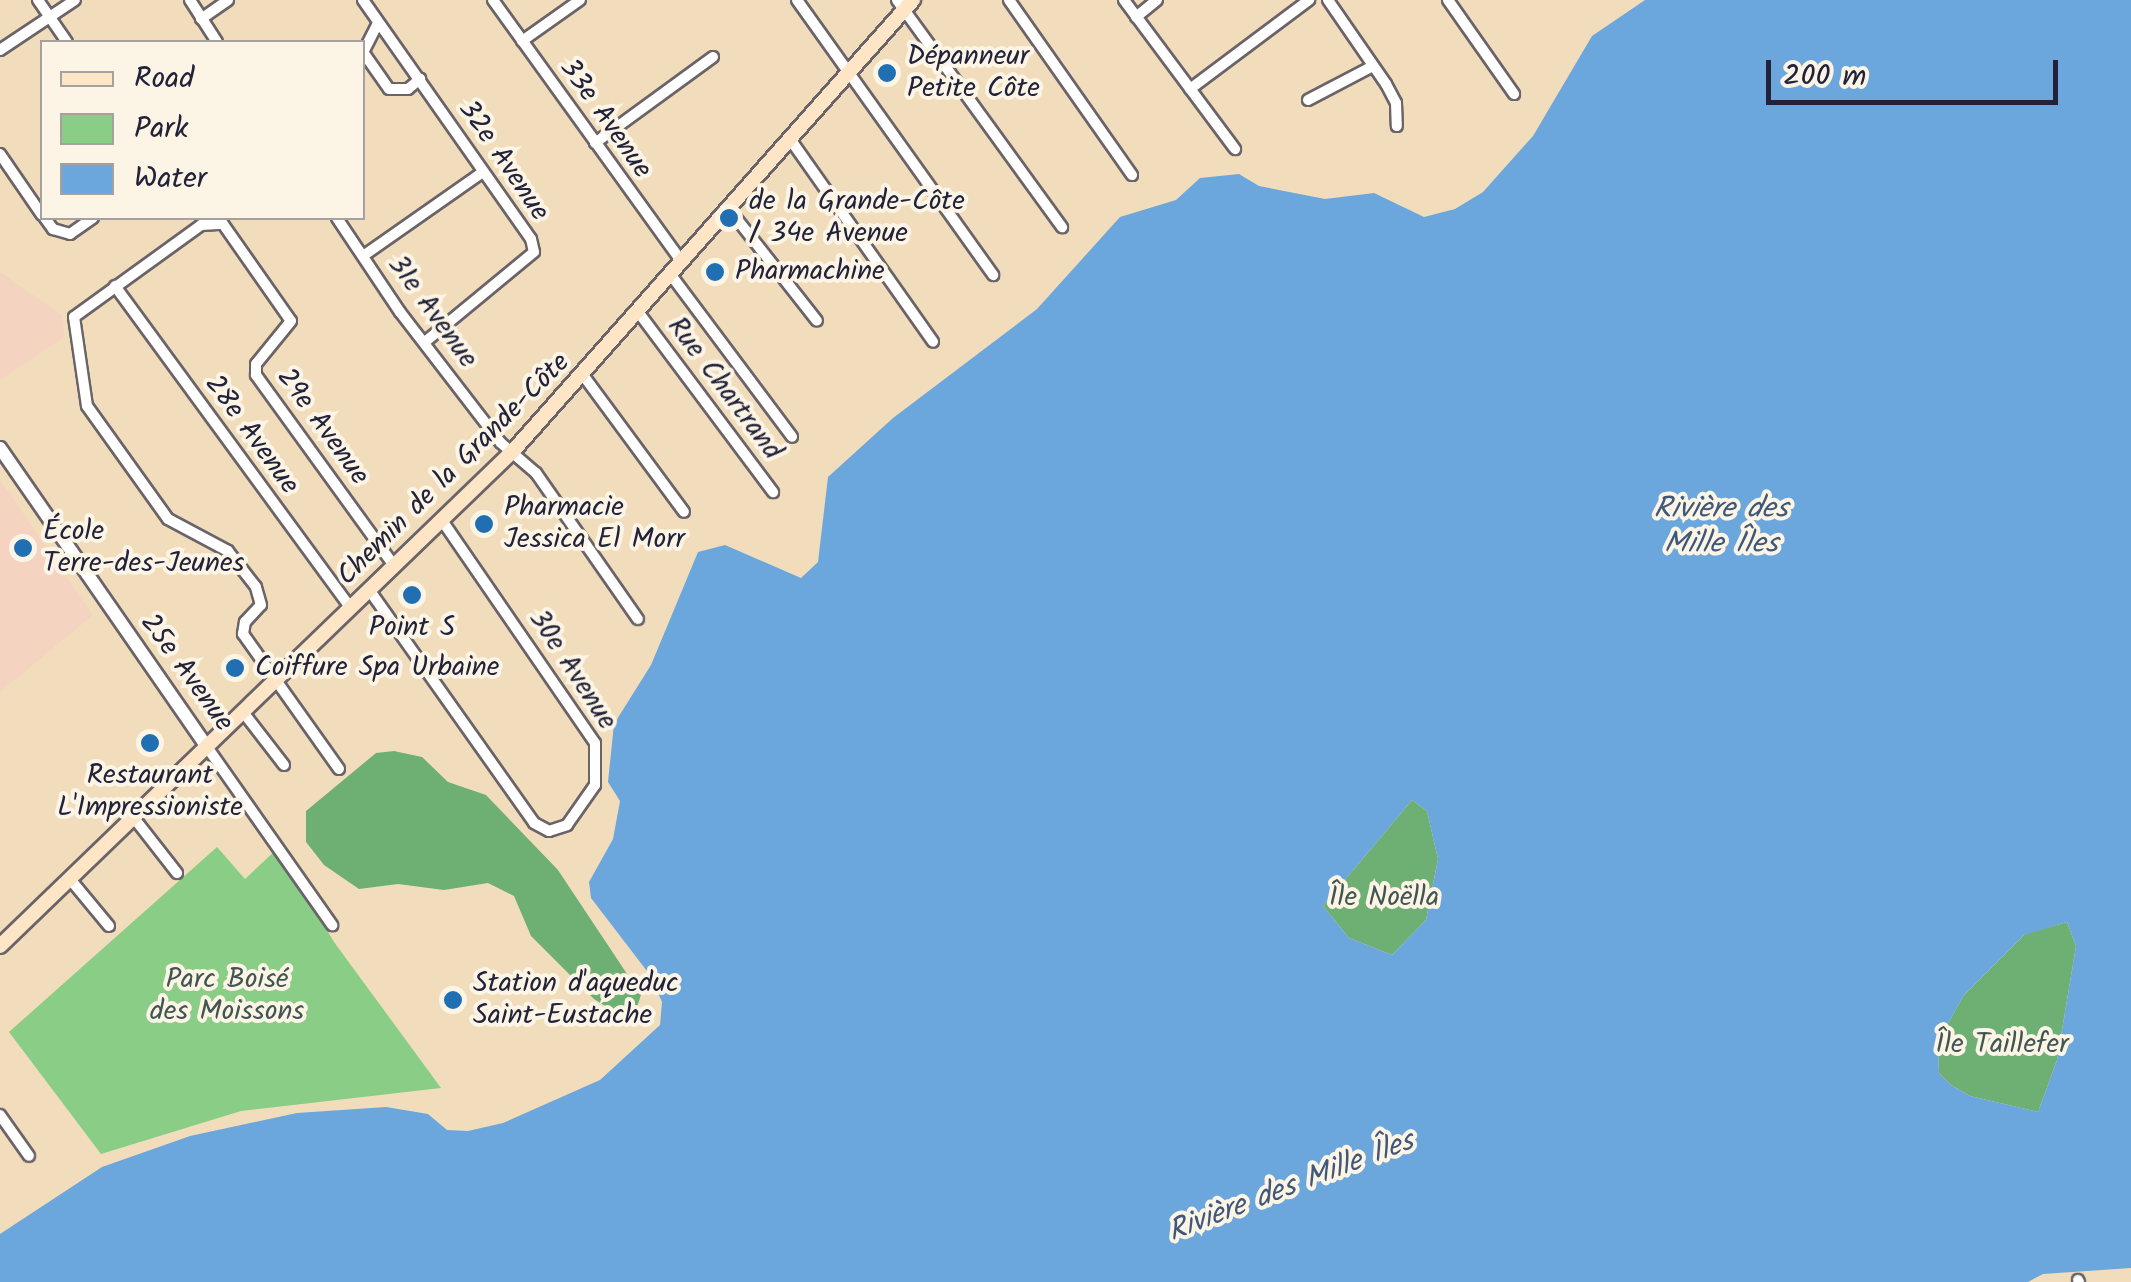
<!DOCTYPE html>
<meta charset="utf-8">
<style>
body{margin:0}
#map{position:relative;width:2131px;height:1282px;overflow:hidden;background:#f1ddbc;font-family:Kalam,sans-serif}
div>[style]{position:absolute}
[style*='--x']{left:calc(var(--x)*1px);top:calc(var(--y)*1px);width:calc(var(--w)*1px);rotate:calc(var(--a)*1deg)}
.built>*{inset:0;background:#f4d3c0}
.green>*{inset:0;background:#89cd87}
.forest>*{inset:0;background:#6eb074}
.water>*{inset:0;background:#6ba7dc}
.roads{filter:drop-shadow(2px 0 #6a6368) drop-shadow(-2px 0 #6a6368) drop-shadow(0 2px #6a6368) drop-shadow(0 -2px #6a6368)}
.minor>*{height:10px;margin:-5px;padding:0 5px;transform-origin:5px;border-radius:5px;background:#fff}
.tertiary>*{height:12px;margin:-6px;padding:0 6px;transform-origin:6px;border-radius:6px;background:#fff}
.secondary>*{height:14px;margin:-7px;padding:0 7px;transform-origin:7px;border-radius:7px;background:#fde5c5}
.dots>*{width:28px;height:28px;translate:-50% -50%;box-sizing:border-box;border:5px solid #fcf5e5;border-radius:50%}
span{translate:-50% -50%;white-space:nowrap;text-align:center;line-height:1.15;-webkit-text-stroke:8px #fcf5e5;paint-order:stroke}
.poi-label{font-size:28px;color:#22223b}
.left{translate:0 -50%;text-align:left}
.street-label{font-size:28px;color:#22223b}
.park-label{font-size:28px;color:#415552}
.water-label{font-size:30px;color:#3f577b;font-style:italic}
.legend{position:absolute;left:40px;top:40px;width:325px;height:180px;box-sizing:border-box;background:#fcf5e5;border:2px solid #a5a1a1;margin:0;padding:12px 18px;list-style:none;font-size:30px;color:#22223b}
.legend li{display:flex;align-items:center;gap:20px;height:50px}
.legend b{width:50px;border:2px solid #a5a1a1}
.scale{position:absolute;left:1766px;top:60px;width:292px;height:45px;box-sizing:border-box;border:5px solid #22223b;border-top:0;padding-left:12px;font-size:30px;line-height:35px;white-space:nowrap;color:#22223b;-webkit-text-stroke:8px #fcf5e5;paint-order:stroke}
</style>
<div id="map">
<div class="built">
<i style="clip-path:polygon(0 272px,62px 315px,64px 337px,0 380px)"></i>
<i style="clip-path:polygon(0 480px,93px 615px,0 692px)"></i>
</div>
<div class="green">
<i style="clip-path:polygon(217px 847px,245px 879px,278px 848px,334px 942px,441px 1088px,241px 1111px,101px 1154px,9px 1032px)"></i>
</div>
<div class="forest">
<i style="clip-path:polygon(394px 751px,422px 757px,448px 782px,486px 795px,558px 870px,641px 995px,635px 1013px,621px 1016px,594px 999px,531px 936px,514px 896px,488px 883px,444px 890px,398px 884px,359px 889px,324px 865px,306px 842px,306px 811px,376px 753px)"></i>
<i style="clip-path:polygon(1412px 800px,1427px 811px,1438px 859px,1426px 920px,1392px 955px,1349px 938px,1323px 906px)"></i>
<i style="clip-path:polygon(2067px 922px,2076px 946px,2057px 1060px,2038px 1112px,1970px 1096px,1951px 1085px,1939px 1073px,1938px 1041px,1964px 995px,2025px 934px)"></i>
</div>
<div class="water">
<i style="clip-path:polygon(evenodd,1645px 0,2131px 0,2131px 1268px,2043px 1274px,2028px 1282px,0 1282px,0 1234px,102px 1167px,190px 1136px,297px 1113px,386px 1107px,428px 1114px,447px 1130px,468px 1131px,503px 1123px,600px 1080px,660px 1025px,662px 1002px,650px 975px,591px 898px,589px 882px,613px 839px,620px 801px,608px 782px,614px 724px,651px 665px,698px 552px,725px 545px,801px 578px,818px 562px,828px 477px,893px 418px,1037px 309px,1120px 217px,1176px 200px,1200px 178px,1239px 174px,1259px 186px,1325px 199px,1374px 193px,1424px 217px,1455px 209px,1483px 192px,1533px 136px,1592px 36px,1645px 0,1412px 800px,1427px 811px,1438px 859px,1426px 920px,1392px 955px,1349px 938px,1323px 906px,1412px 800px,1645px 0,2067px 922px,2076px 946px,2057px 1060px,2038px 1112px,1970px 1096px,1951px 1085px,1939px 1073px,1938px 1041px,1964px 995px,2024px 935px,2067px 922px)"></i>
</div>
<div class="roads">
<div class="minor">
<i style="--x:38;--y:0;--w:51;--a:55.4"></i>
<i style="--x:190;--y:0;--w:50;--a:57.3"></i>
<i style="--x:363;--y:0;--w:292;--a:54.9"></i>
<i style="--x:531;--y:239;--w:13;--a:77"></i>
<i style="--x:534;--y:252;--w:140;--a:140.5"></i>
<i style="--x:493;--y:0;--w:323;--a:54.2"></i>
<i style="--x:797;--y:0;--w:338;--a:54.5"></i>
<i style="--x:897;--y:0;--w:281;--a:54"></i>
<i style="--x:1009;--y:0;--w:214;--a:54.9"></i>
<i style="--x:1124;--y:0;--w:186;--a:53.3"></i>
<i style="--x:1328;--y:0;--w:102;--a:55.4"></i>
<i style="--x:1386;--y:84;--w:21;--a:62"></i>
<i style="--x:1396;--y:103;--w:23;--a:88"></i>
<i style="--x:1448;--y:0;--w:115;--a:54.9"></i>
<i style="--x:1136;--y:17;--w:27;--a:-39"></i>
<i style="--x:201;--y:19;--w:33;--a:-35"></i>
<i style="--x:378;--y:23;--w:33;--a:117"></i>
<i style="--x:363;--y:52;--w:45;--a:54.9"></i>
<i style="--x:389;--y:89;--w:19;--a:0"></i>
<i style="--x:408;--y:89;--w:16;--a:-40"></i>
<i style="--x:522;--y:41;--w:71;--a:-35.3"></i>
<i style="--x:0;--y:50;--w:90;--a:-33.7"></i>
<i style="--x:1190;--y:89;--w:149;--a:-36.8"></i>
<i style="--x:1308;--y:100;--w:73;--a:-27.6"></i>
<i style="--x:790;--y:139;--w:248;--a:54.8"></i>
<i style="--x:595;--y:143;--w:146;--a:-36.1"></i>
<i style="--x:0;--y:154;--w:74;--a:55.5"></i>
<i style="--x:729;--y:209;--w:142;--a:51.8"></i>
<i style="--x:45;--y:218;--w:14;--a:54"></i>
<i style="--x:53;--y:229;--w:18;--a:16"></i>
<i style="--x:70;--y:234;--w:28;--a:-35"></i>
<i style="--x:337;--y:218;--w:113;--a:56.2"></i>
<i style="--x:400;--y:312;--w:165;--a:52.4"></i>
<i style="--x:501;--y:443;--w:46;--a:40.6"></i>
<i style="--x:536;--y:473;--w:178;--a:55.1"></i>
<i style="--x:363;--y:256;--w:146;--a:-35"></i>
<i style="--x:671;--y:275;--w:202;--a:53.2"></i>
<i style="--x:115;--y:286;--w:400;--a:53.8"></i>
<i style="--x:639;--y:313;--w:224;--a:53.2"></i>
<i style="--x:583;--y:375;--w:170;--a:53.6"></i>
<i style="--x:370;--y:591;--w:284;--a:54.7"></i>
<i style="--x:534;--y:823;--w:17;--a:28"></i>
<i style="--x:549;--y:831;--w:19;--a:-18"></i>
<i style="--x:567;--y:825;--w:49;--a:-55"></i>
<i style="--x:595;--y:785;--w:42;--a:-90"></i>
<i style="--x:595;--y:743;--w:268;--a:-124.5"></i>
<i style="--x:243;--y:712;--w:67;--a:52.3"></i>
<i style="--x:207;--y:747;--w:218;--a:54.9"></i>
<i style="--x:339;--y:769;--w:166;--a:-125.4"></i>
<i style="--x:243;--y:634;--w:12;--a:-81"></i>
<i style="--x:245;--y:622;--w:23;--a:-47"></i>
<i style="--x:261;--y:605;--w:19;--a:-106"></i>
<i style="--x:256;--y:587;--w:46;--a:-127.9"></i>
<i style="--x:228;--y:551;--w:68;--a:-151.9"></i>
<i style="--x:168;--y:519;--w:139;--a:-125.6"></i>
<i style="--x:87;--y:406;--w:90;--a:-98.3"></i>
<i style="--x:74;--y:317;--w:157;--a:-35.9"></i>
<i style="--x:201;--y:225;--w:22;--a:-3"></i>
<i style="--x:223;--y:224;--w:118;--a:55"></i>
<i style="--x:291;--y:321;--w:55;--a:129.1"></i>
<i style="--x:256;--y:364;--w:11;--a:90"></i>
<i style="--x:256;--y:375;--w:237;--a:54.1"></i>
<i style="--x:134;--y:818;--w:70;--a:52"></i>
<i style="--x:70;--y:879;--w:61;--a:50.3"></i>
<i style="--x:0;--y:1115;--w:50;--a:54.7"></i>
<i style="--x:2078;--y:1280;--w:2;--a:63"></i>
</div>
<div class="tertiary">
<i style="--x:0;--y:448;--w:364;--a:55.3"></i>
</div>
<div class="secondary">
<i style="--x:0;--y:946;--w:713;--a:-43.98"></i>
<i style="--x:513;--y:451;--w:603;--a:-48.43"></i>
</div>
</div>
<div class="dots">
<i style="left:887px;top:73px;background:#1f6fb2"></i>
<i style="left:729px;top:218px;background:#1f6fb2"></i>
<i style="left:715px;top:272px;background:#1f6fb2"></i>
<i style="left:484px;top:524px;background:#1f6fb2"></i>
<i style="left:23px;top:548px;background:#1f6fb2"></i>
<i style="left:412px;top:595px;background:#1f6fb2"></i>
<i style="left:235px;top:668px;background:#1f6fb2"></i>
<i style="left:150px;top:743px;background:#1f6fb2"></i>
<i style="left:453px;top:1000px;background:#1f6fb2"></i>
</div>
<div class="poi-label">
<span class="left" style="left:907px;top:73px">Dépanneur<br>Petite Côte</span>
<span class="left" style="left:749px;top:218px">de la Grande-Côte<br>/ 34e Avenue</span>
<span class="left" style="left:735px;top:272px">Pharmachine</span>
<span class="left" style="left:504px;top:524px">Pharmacie<br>Jessica El Morr</span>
<span class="left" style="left:43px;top:548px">École<br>Terre-des-Jeunes</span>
<span style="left:412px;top:628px">Point S</span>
<span class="left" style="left:255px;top:668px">Coiffure Spa Urbaine</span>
<span style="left:150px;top:792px">Restaurant<br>L'Impressioniste</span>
<span class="left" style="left:473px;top:1000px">Station d'aqueduc<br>Saint-Eustache</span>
</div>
<div class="street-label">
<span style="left:605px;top:119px;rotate:55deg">33e Avenue</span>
<span style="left:503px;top:161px;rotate:56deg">32e Avenue</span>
<span style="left:432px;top:312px;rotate:54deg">31e Avenue</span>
<span style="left:724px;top:389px;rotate:53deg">Rue Chartrand</span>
<span style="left:322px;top:427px;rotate:54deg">29e Avenue</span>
<span style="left:251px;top:435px;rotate:54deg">28e Avenue</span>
<span style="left:454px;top:470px;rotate:-45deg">Chemin de la Grande-Côte</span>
<span style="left:572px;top:670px;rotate:57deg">30e Avenue</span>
<span style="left:186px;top:673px;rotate:54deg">25e Avenue</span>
</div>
<div class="park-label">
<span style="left:1384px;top:898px">Île Noëlla</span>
<span style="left:227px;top:996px">Parc Boisé<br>des Moissons</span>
<span style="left:2002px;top:1045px">Île Taillefer</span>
</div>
<div class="water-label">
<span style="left:1721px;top:526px">Rivière des<br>Mille Îles</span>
<span style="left:1291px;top:1187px;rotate:-21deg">Rivière des Mille Îles</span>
</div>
<ul class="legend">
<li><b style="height:12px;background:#fde5c5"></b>Road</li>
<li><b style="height:28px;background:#89cd87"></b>Park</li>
<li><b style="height:28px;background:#6ba7dc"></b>Water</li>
</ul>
<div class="scale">200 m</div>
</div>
